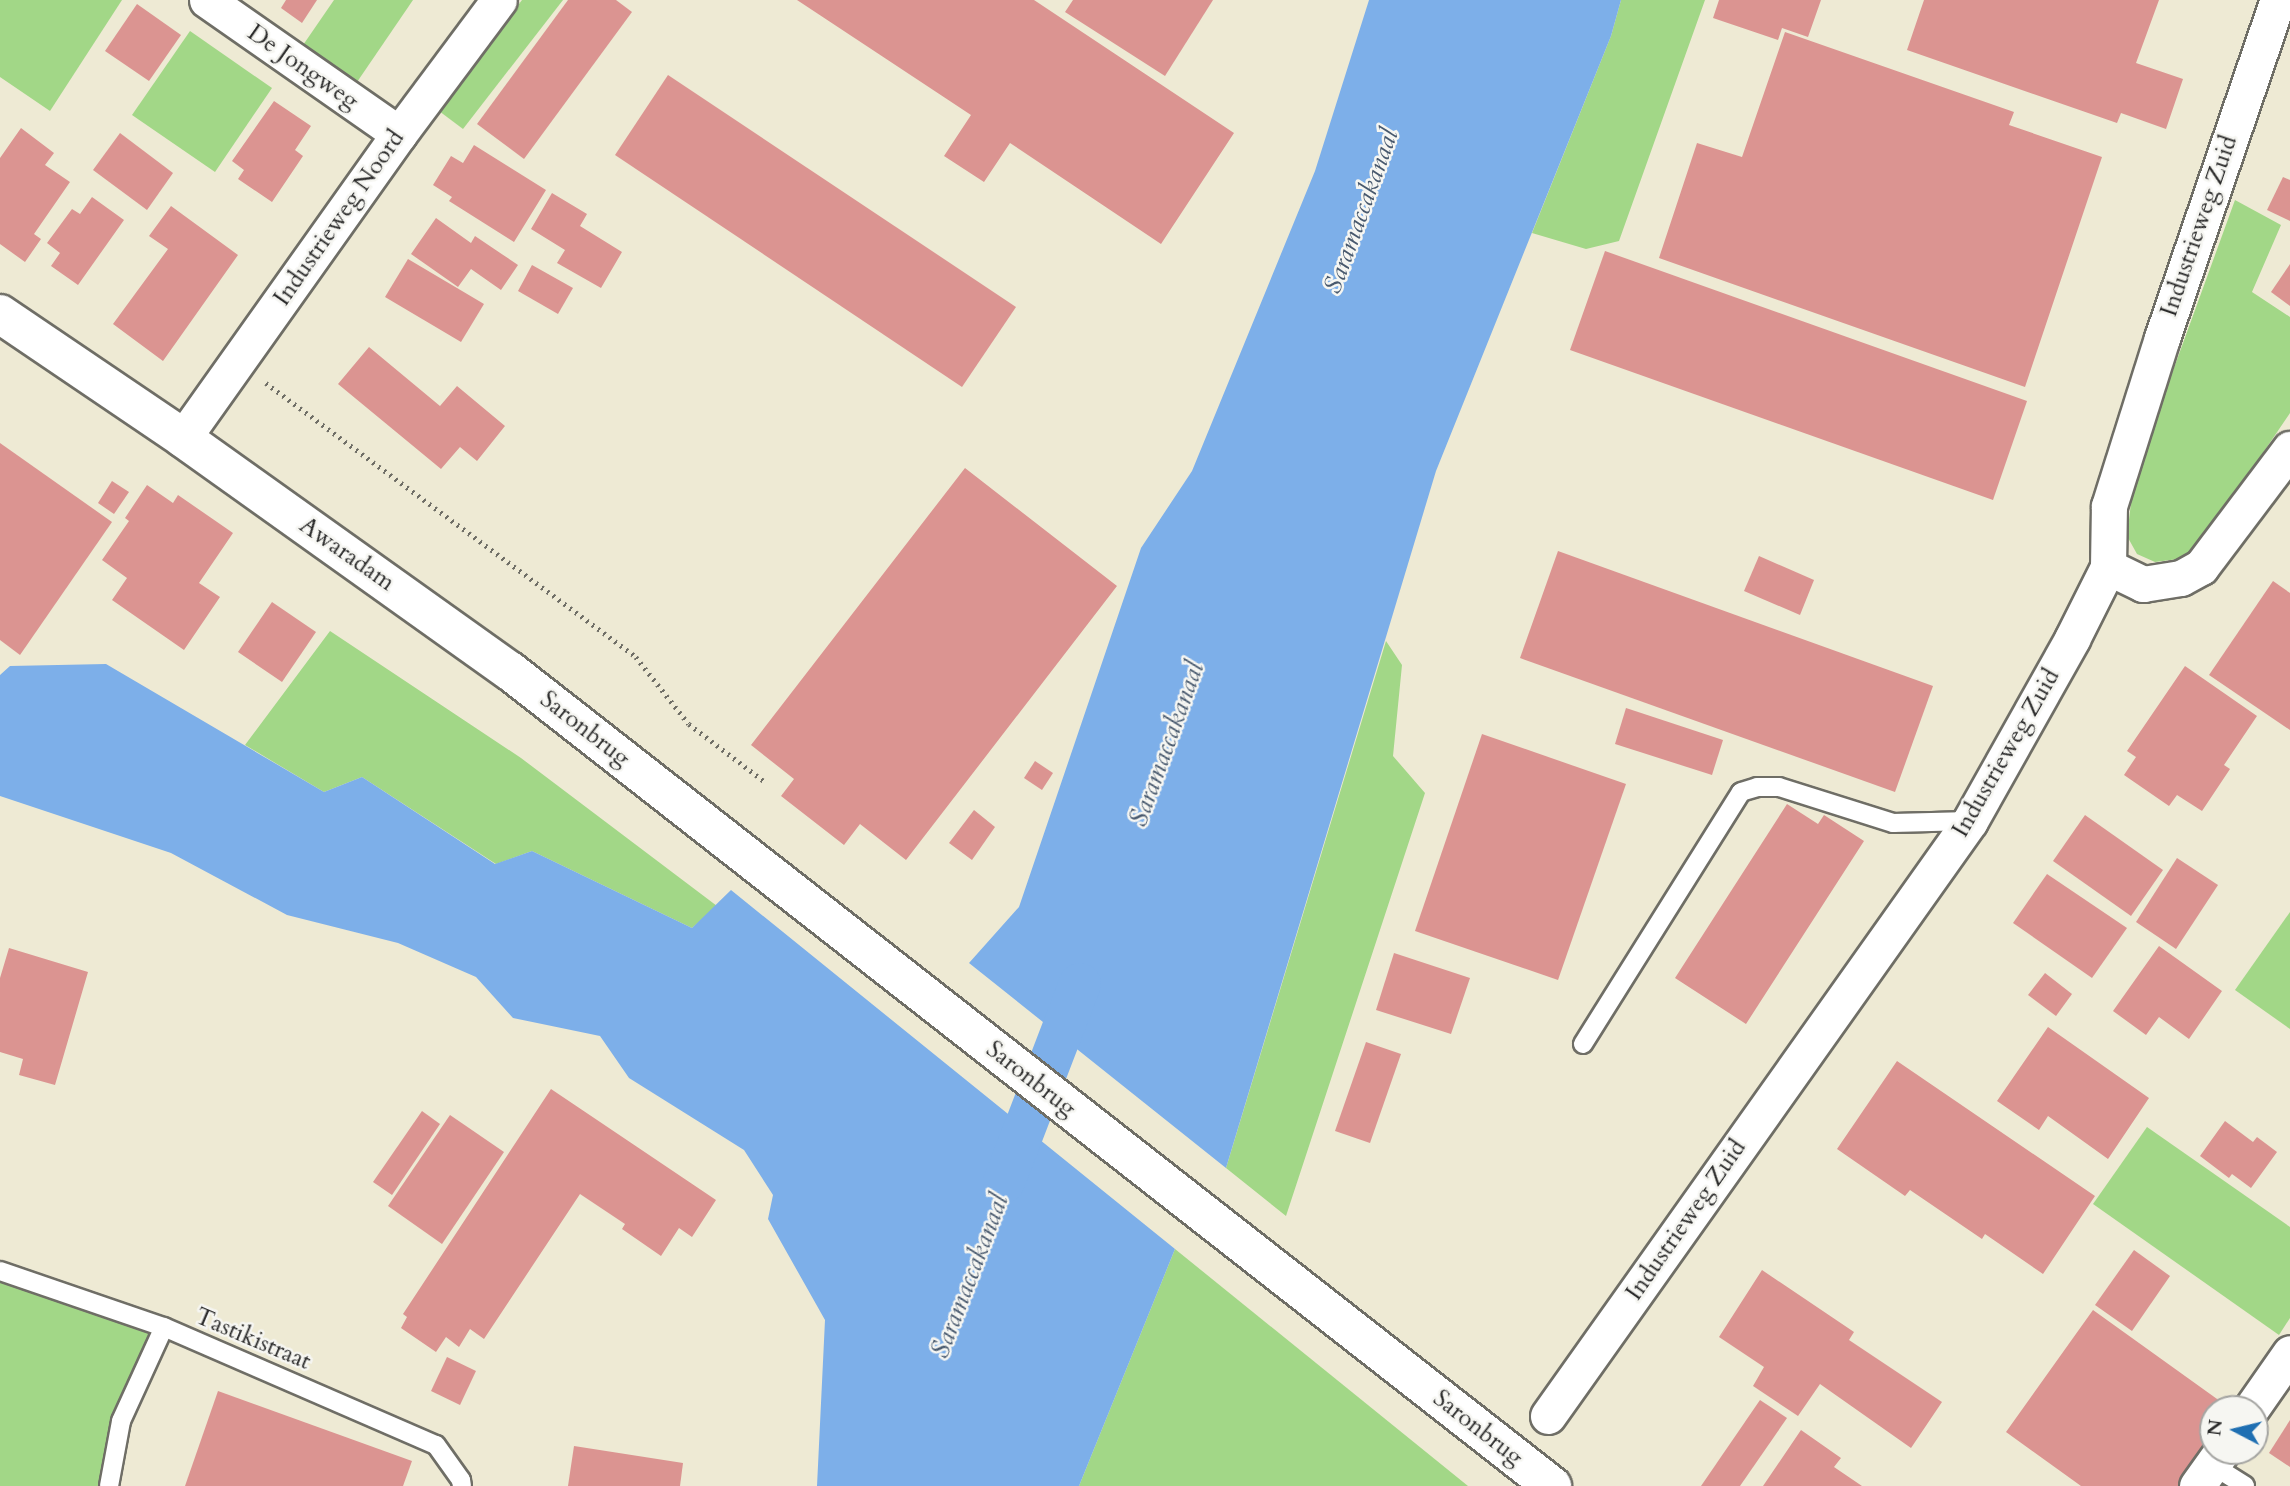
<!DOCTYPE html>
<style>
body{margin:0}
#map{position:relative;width:2290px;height:1486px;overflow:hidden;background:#eeead4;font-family:Cardo,serif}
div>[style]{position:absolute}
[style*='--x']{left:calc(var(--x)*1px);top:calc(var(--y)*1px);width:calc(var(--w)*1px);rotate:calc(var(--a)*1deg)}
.green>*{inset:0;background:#a2d787}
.water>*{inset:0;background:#7dafe9}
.canal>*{height:42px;margin:-21px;padding:0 21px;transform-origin:21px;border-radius:21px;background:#7dafe9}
.building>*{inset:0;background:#db9491}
.path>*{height:4.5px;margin-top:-2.25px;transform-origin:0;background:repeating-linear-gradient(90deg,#6f6e66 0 2px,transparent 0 7px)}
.roads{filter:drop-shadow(2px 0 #6f6e66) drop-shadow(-2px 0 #6f6e66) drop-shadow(0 2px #6f6e66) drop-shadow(0 -2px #6f6e66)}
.lane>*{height:18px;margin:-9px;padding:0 9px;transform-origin:9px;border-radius:9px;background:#fff}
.street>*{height:35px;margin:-17.5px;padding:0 17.5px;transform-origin:17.5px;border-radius:17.5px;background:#fff}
.secondary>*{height:38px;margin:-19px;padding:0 19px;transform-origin:19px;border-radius:19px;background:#fff}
span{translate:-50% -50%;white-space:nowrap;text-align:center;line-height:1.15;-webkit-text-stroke:5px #f6f6f2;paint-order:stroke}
.street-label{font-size:24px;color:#2b2b2b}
.water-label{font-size:26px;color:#48596e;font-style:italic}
.north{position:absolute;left:2199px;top:1395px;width:70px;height:70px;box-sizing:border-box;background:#f6f6f2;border:2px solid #a5a5a2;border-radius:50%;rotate:277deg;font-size:19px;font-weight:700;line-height:28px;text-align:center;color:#2b2b2b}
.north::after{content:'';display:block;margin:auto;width:24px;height:32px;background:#1f6fb2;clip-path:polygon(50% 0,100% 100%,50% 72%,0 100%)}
</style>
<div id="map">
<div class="green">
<i style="clip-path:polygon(0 0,122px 0,50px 111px,0 77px)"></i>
<i style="clip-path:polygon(334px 0,413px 0,355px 85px,301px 48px)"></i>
<i style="clip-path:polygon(522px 0,563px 0,463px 129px,439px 111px)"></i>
<i style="clip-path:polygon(1621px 0,1705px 0,1619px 241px,1586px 249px,1532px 233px,1611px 36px)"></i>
<i style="clip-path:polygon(190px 31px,272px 88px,215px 172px,132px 115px)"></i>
<i style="clip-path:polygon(2235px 200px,2281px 225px,2252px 292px,2290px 317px,2290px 413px,2199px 547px,2178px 559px,2155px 562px,2137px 554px,2127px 536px,2134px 478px)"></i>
<i style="clip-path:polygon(330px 631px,521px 758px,717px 906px,692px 928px,532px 851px,496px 864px,362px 777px,324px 792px,245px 745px)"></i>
<i style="clip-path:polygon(1386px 641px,1402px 665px,1393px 756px,1425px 793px,1286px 1216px,1226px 1168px)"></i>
<i style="clip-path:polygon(2290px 912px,2290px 1029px,2235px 990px)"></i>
<i style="clip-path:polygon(2147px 1127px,2290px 1227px,2290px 1318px,2279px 1335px,2093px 1204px)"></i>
<i style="clip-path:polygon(1175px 1249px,1468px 1486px,1079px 1486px)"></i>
<i style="clip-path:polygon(0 1282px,151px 1333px,112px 1486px,0 1486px)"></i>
</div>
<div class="water">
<i style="clip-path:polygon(1369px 0,1621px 0,1611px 36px,1436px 471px,1226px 1168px,969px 963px,1019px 907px,1141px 548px,1192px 471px,1315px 171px)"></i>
<i style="clip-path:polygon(106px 664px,324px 792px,362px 777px,495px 864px,532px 851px,692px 928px,731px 890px,1175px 1249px,1079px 1486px,817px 1486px,825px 1320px,768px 1219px,773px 1195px,744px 1150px,629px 1078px,600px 1036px,513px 1018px,476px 977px,398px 943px,287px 915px,171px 853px,0 796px,0 675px,10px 666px)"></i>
</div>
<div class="canal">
<i style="--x:1004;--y:1182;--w:212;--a:-69"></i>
</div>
<div class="building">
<i style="clip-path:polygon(286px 0,317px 0,302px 23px,281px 8px)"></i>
<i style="clip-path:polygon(568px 0,616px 0,632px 12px,524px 159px,477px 124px)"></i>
<i style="clip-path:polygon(797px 0,1034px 0,1234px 133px,1161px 244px,1010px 143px,984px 182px,944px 156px,971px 115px)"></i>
<i style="clip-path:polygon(1073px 0,1213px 0,1165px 76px,1065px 12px)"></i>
<i style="clip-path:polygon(1719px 0,1821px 0,1808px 37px,1782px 28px,1778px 40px,1713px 18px)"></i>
<i style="clip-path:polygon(1924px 0,2159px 0,2136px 63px,2183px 79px,2166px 129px,2121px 113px,2117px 123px,1907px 50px)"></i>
<i style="clip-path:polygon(137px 4px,181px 35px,149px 81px,105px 51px)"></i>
<i style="clip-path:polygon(1785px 32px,2014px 112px,2009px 125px,2102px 157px,2025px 387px,1659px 258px,1697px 143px,1742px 157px)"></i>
<i style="clip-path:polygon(668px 75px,1016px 307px,962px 387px,615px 155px)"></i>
<i style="clip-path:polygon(274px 101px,311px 126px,295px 150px,303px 156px,272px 202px,238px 179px,244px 170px,232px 161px)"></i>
<i style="clip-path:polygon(21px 128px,54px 153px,45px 165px,70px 182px,34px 234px,41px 239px,25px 262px,0 244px,0 158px)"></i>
<i style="clip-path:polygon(120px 133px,173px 173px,147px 210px,93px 170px)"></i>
<i style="clip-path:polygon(474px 145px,546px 190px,514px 242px,449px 201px,452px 197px,433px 185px,451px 156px,463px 163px)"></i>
<i style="clip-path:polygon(2283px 177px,2290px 180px,2290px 221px,2267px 210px)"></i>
<i style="clip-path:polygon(552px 193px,587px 214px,580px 226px,622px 252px,601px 288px,557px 263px,565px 250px,531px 229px)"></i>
<i style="clip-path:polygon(92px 197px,124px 220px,78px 285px,51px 266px,60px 253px,47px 243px,72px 209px,80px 214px)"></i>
<i style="clip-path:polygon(171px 206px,238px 255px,163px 361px,113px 324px,168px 249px,149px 236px)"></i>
<i style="clip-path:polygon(436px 218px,471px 243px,475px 236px,518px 265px,501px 290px,471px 269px,458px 287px,411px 254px)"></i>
<i style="clip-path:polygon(1605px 251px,2027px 401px,1993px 500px,1570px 350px)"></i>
<i style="clip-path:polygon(408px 259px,484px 304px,461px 342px,385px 297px)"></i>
<i style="clip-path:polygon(2290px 264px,2290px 306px,2271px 292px)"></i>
<i style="clip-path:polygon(532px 265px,573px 288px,558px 314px,518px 291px)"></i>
<i style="clip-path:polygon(369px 347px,440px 406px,457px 386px,505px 426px,477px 461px,460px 447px,441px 469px,338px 384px)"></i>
<i style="clip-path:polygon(0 443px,112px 522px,20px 655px,0 640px)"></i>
<i style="clip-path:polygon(965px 468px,1117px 586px,906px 860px,860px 824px,844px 845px,781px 796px,794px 779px,751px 745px)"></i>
<i style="clip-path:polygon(112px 481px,129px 492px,114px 514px,98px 503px)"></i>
<i style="clip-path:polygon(147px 485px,173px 503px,178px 495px,233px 533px,199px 583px,220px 597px,184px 650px,112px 600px,127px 578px,102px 560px,129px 521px,125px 518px)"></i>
<i style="clip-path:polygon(1558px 551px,1933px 686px,1895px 792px,1520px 658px)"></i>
<i style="clip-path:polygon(1759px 556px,1814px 580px,1800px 615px,1744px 591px)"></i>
<i style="clip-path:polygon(2273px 581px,2290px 593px,2290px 730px,2209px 675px)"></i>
<i style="clip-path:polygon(272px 602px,316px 632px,282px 682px,238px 652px)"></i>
<i style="clip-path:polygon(2185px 666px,2257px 716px,2224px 765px,2230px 769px,2202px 811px,2177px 795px,2169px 806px,2124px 775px,2136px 757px,2127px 751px)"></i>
<i style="clip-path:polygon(1626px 708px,1723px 740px,1712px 775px,1615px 744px)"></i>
<i style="clip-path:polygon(1482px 734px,1626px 784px,1558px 980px,1415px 931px)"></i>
<i style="clip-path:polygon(1035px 761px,1053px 773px,1042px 790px,1024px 778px)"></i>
<i style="clip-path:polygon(1787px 804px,1818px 824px,1824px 815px,1864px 841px,1746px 1024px,1675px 978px)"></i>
<i style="clip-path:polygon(974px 810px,995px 827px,972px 860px,949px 843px)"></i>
<i style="clip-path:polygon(2085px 815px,2163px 870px,2131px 916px,2053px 861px)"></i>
<i style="clip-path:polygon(2177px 858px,2218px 885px,2176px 949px,2136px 922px)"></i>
<i style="clip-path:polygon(2047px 874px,2127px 928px,2092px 978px,2013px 923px)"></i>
<i style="clip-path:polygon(2159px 946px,2222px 991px,2189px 1039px,2159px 1017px,2146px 1035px,2113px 1011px)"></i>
<i style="clip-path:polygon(9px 948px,88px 972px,55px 1085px,19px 1075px,23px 1059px,0 1052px,0 978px)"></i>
<i style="clip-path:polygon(1394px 953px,1470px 978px,1451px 1034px,1376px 1010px)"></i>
<i style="clip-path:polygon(2045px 973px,2072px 994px,2056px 1016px,2028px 995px)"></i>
<i style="clip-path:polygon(2048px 1027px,2149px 1098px,2108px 1159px,2048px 1116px,2039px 1130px,1997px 1101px)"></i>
<i style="clip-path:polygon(1366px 1042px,1401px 1054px,1370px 1143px,1335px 1131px)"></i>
<i style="clip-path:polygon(1897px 1061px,2095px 1196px,2043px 1274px,1985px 1234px,1982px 1239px,1910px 1190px,1905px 1196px,1837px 1149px)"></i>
<i style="clip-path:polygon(551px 1089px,716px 1200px,692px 1237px,679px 1228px,661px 1256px,622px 1229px,625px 1224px,580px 1194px,484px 1339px,470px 1329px,459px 1347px,446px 1337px,436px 1352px,401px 1328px,407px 1317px,403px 1314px)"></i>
<i style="clip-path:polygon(422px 1111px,440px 1124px,392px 1195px,373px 1182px)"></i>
<i style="clip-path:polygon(450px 1115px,504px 1152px,442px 1244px,388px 1206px)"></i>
<i style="clip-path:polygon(2225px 1121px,2253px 1142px,2257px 1137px,2277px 1152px,2251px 1188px,2232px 1174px,2229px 1178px,2200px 1156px)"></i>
<i style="clip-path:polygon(2134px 1250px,2170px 1276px,2132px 1331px,2095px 1305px)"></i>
<i style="clip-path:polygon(1762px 1270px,1854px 1332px,1849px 1340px,1942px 1402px,1911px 1448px,1820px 1384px,1798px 1416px,1753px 1386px,1764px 1367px,1719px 1337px)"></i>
<i style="clip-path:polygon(2093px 1310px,2231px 1409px,2213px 1409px,2213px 1439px,2179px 1486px,2081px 1486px,2006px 1432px)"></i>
<i style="clip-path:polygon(447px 1357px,476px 1371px,460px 1405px,431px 1391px)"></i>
<i style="clip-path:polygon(218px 1391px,412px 1461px,403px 1486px,185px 1486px)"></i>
<i style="clip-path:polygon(1760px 1400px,1787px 1418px,1740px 1486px,1701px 1486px)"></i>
<i style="clip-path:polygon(2290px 1420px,2290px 1467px,2269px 1453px)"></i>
<i style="clip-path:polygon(1801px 1430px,1841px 1458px,1834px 1467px,1862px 1486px,1763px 1486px)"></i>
<i style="clip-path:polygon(574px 1446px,683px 1463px,680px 1486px,568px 1486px)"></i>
</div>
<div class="path">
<i style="--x:266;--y:383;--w:460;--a:36.5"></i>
<i style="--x:636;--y:657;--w:85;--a:51.7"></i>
<i style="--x:689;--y:724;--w:96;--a:37.3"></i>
</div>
<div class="roads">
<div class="lane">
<i style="--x:1583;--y:1044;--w:297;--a:-57.9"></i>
<i style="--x:1741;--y:792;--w:17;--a:-17"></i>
<i style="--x:1757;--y:787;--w:22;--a:0"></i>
<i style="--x:1779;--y:787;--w:120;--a:17.5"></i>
<i style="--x:1893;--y:823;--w:77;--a:-1.5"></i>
<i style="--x:0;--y:1271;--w:173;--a:18.9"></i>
<i style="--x:164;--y:1327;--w:296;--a:23.5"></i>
<i style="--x:436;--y:1445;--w:43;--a:54.5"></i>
<i style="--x:461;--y:1480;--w:6;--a:81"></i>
<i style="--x:2212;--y:1465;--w:39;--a:32"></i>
<i style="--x:109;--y:1486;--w:66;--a:-79.5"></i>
<i style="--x:121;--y:1421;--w:103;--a:-65.4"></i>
</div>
<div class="street">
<i style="--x:207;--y:0;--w:234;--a:34.9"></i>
<i style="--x:183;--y:438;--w:373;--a:-54.6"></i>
<i style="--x:399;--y:134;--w:167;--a:-53.3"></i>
<i style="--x:2108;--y:567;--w:39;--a:26"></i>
<i style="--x:2143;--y:584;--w:38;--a:-9"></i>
<i style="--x:2181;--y:578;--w:23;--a:-29"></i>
<i style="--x:2201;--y:567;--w:148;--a:-53"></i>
<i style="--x:2251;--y:1409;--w:68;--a:-55.1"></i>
<i style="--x:1548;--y:1416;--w:729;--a:-54.65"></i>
<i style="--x:1970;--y:821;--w:209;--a:-60.7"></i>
<i style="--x:2072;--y:639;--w:80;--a:-63.4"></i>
<i style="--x:2108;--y:567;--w:61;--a:-89.1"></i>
<i style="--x:2109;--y:506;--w:176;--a:-72.5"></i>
<i style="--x:2162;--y:338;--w:357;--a:-71.1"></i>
<i style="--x:2197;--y:1486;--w:43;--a:-54.5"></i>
</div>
<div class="secondary">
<i style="--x:0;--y:314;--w:221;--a:34.1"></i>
<i style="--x:183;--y:438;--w:402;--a:35.5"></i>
<i style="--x:510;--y:671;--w:1323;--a:38.03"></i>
</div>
</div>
<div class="street-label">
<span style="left:303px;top:67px;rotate:35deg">De Jongweg</span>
<span style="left:339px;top:218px;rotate:-55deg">Industrieweg Noord</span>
<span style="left:2199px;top:226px;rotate:-71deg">Industrieweg Zuid</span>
<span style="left:347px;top:554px;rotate:35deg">Awaradam</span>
<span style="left:585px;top:729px;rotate:38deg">Saronbrug</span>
<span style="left:2006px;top:753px;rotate:-60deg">Industrieweg Zuid</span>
<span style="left:1031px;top:1079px;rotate:38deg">Saronbrug</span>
<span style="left:1686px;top:1220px;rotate:-55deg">Industrieweg Zuid</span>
<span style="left:253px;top:1339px;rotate:23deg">Tastikistraat</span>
<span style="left:1478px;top:1428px;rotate:38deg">Saronbrug</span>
</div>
<div class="water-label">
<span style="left:1361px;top:211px;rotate:-70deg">Saramaccakanaal</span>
<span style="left:1167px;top:744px;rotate:-70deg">Saramaccakanaal</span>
<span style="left:970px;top:1276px;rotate:-69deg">Saramaccakanaal</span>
</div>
<div class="north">N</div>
</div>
